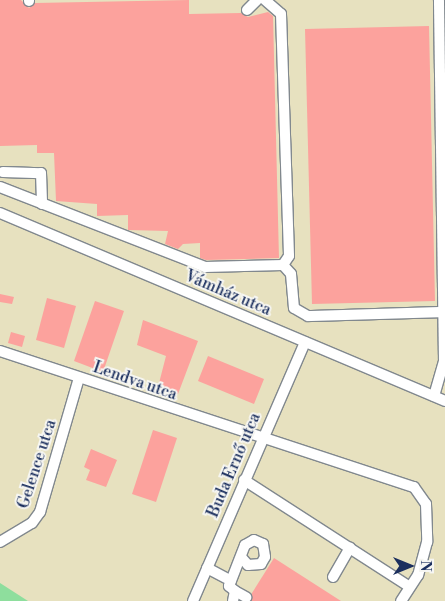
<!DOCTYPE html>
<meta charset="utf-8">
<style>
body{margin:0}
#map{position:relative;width:445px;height:601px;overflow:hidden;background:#e7e1bf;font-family:"Libre Bodoni",serif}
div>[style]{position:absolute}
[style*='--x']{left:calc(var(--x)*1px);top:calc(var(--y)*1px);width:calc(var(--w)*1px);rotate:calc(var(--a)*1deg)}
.green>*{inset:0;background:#8ede9d}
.building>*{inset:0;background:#fca29d}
.roads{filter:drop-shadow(1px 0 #81888e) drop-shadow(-1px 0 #81888e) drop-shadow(0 1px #81888e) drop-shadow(0 -1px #81888e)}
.minor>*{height:10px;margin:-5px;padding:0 5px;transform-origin:5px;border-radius:5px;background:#fff}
span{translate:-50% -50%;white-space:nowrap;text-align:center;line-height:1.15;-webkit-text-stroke:4px #f6f6f2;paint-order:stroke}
.street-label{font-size:16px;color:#1b2f5e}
.north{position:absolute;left:385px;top:541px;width:50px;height:50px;-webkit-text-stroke:4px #f6f6f2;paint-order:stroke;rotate:90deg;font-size:14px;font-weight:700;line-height:20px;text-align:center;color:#1b2f5e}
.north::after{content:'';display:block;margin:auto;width:18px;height:22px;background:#1b2f5e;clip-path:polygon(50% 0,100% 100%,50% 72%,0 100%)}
</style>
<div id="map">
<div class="green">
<i style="clip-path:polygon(0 583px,28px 601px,0 601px)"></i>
</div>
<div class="building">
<i style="clip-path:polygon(0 0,21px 0,29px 8px,35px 3px,189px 0,189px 14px,241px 13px,248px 17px,268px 12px,273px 16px,279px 258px,206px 260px,200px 258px,200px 243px,183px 244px,178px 249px,165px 244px,168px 231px,128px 230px,128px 215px,97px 216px,97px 204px,56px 201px,54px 153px,37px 153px,37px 145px,0 146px)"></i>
<i style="clip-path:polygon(429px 26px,435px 301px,312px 304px,305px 29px)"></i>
<i style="clip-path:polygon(0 294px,14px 297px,12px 304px,0 302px)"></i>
<i style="clip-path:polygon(47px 298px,76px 306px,64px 348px,36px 340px)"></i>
<i style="clip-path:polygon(95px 301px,124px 311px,103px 372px,74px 361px)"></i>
<i style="clip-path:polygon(143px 320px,198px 341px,178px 394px,158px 387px,166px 356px,137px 345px)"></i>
<i style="clip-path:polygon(11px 332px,25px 336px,22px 347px,8px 343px)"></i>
<i style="clip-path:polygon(208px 356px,264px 379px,254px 404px,198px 381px)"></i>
<i style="clip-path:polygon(153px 430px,177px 438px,156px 502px,132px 494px)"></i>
<i style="clip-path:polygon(91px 449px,117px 460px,106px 487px,86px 480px,90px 470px,84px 467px)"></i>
<i style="clip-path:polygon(274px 558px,341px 601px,251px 601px,252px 593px)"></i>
</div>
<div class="roads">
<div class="minor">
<i style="--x:29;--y:0;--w:1;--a:90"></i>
<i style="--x:265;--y:0;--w:21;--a:41"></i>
<i style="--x:281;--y:14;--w:242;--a:88.1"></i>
<i style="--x:289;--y:256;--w:11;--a:124"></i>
<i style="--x:283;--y:265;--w:12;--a:48"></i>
<i style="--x:291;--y:274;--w:34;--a:85"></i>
<i style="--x:294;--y:308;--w:16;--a:30"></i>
<i style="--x:308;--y:316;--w:136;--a:-1.7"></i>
<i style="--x:247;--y:10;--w:14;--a:-45"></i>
<i style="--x:3;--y:172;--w:38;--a:2"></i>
<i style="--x:41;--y:173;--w:31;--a:88"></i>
<i style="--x:0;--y:187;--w:220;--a:21.3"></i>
<i style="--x:205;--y:267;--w:78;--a:-1.5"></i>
<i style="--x:0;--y:213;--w:483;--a:22.9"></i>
<i style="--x:0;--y:351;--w:436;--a:18.2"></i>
<i style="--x:414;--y:487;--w:21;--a:55"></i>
<i style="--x:426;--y:504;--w:38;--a:88"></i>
<i style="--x:427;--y:542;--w:34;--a:105"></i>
<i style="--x:418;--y:575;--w:31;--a:123"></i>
<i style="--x:434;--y:396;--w:36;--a:-74"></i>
<i style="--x:444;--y:361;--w:361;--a:-90.8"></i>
<i style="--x:244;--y:480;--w:194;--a:32.8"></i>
<i style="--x:0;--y:542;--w:37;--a:-31"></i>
<i style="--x:32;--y:523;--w:14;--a:-54"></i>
<i style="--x:40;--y:512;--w:140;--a:-73.8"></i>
<i style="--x:207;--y:568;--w:27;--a:28"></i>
<i style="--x:333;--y:577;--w:34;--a:-60"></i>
<i style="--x:235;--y:591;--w:13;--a:29"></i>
<i style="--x:193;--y:601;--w:282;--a:-66.6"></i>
<i style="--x:233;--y:601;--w:10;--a:-79"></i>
<i style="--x:235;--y:591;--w:8;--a:-140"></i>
<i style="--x:229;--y:586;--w:44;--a:-68.7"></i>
<i style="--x:245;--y:545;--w:10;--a:-29"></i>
<i style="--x:254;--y:540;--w:10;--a:24"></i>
<i style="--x:263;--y:544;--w:13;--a:81"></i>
<i style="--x:265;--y:557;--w:8;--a:120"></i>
<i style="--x:261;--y:564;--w:13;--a:176"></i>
<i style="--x:248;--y:565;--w:9;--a:-131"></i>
</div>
</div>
<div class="street-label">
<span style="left:228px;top:293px;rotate:23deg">Vámház utca</span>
<span style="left:135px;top:381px;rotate:19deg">Lendva utca</span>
<span style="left:37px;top:464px;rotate:-72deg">Gelence utca</span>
<span style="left:234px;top:465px;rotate:-67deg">Buda Ernő utca</span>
</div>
<div class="north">N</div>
</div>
